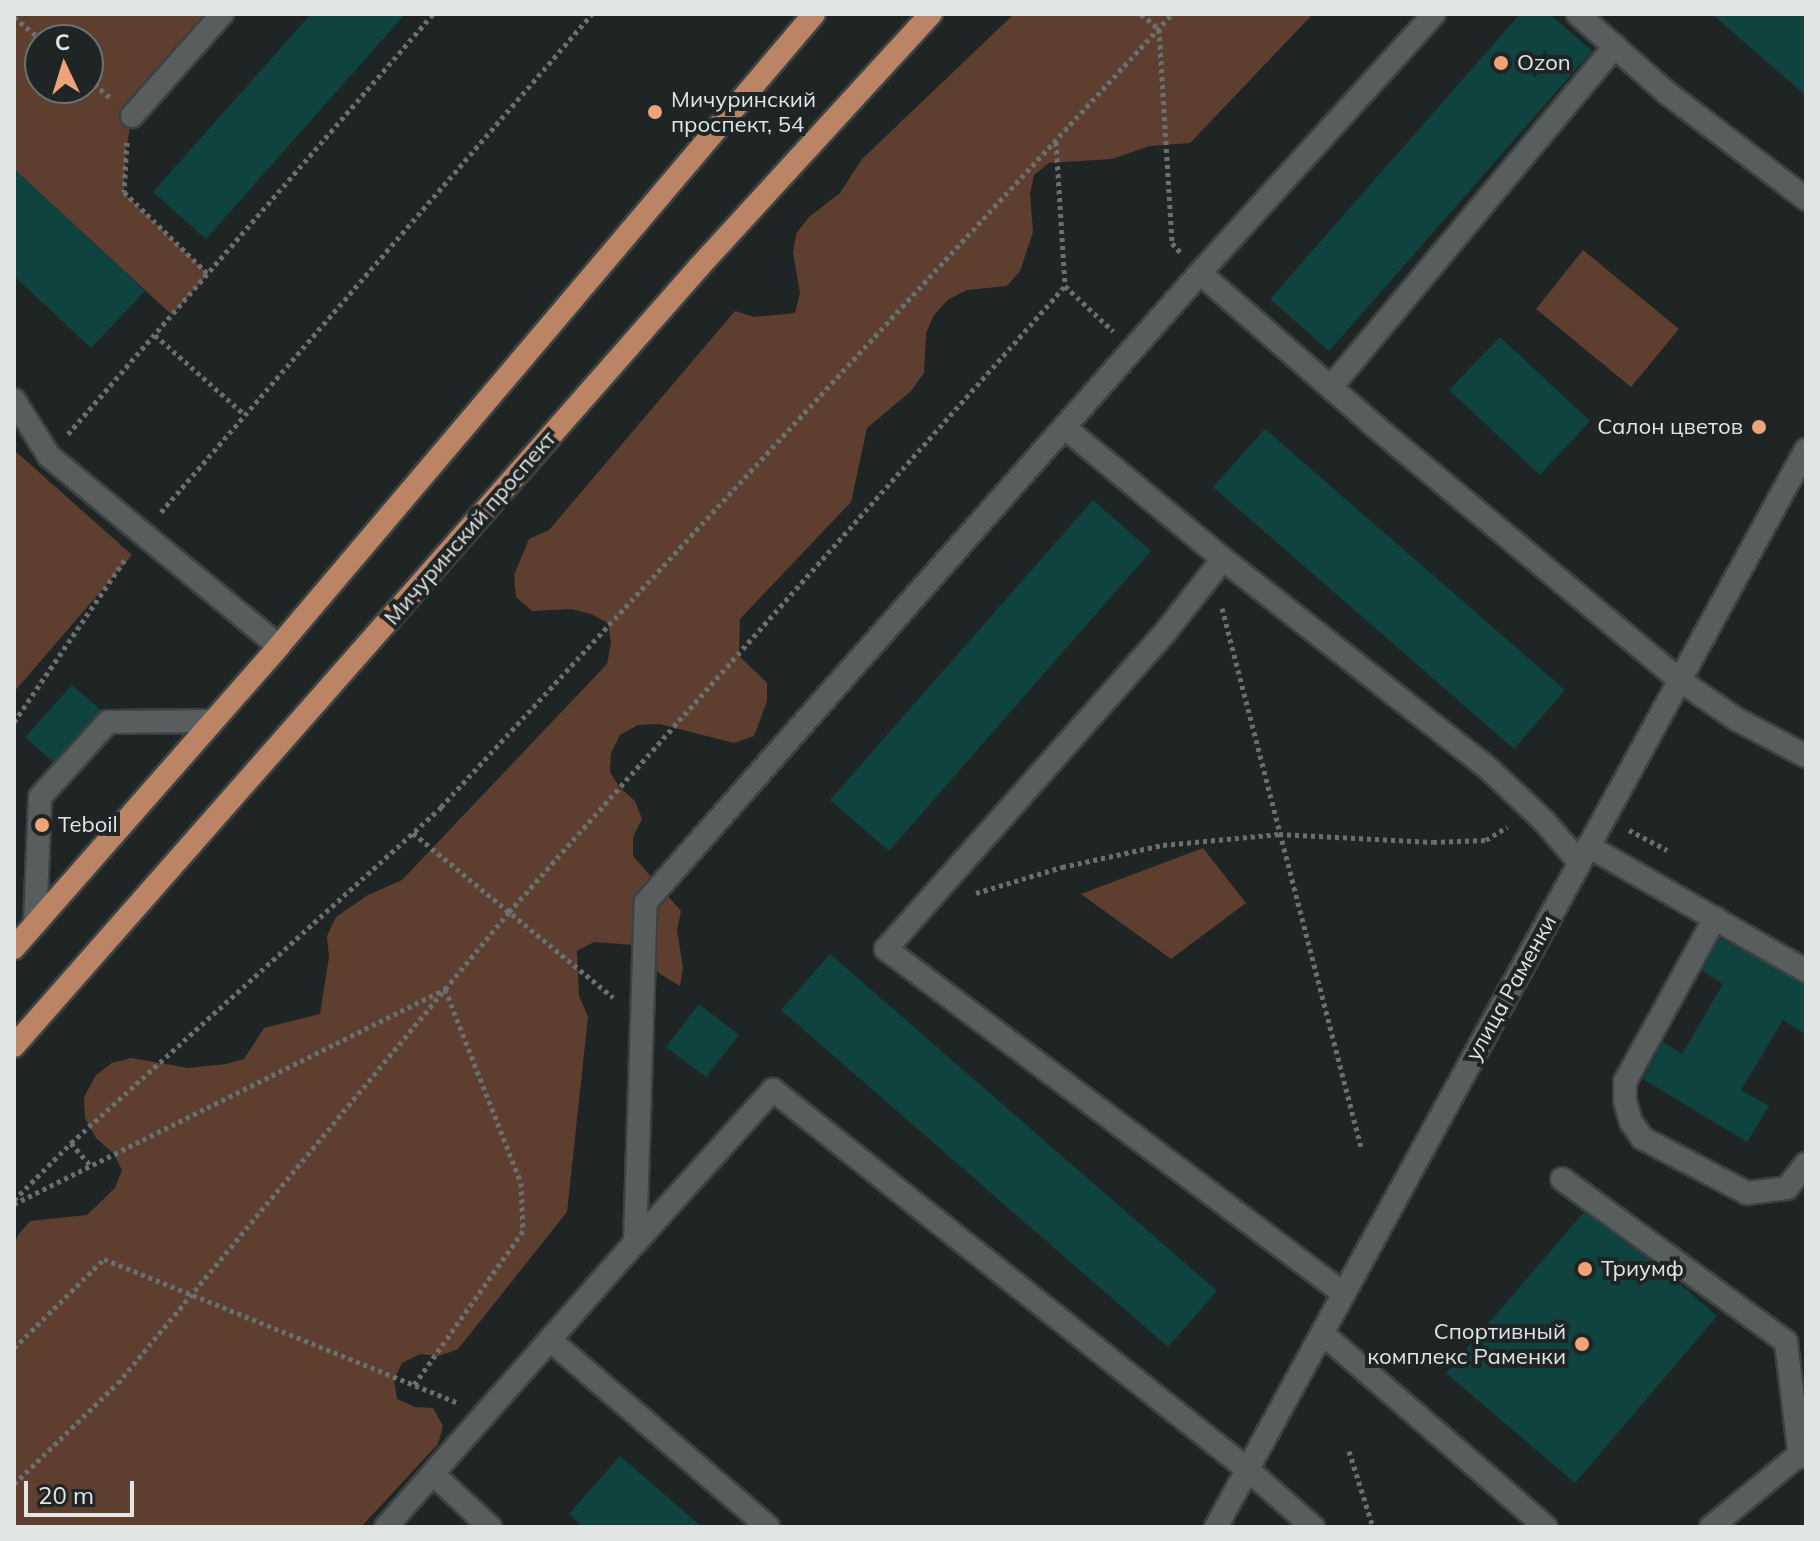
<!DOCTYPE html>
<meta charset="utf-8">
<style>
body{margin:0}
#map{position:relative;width:1820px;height:1541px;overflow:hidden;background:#1f2525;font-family:Mulish,sans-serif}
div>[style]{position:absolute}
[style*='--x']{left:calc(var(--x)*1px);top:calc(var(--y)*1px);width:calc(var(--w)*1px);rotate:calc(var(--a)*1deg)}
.green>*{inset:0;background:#5e3f2f}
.building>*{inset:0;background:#0e433f}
.path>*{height:5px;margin-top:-2.5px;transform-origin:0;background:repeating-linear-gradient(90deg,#6a6f6f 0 4px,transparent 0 8px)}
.roads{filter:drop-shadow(2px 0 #3d4241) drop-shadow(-2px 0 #3d4241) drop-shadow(0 2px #3d4241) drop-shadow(0 -2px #3d4241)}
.service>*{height:22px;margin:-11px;padding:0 11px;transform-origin:11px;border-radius:11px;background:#575e5d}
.minor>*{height:22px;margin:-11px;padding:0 11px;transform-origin:11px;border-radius:11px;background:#575e5d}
.primary>*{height:22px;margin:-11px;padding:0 11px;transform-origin:11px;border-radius:11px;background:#bb8464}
.dots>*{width:22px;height:22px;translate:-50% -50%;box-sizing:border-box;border:4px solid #1f2525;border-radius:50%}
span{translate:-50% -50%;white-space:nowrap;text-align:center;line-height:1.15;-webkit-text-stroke:8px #1f2525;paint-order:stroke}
.poi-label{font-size:22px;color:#e1e5e4}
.left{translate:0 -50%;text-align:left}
.right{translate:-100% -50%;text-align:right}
.street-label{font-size:22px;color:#e1e5e4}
.frame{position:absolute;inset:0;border:16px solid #e1e5e4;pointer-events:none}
.north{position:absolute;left:24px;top:24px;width:80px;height:80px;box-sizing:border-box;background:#1f2525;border:2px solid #6d7271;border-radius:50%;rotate:356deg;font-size:22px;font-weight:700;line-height:32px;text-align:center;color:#e1e5e4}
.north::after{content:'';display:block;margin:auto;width:28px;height:36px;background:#f0a279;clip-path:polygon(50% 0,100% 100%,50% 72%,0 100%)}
.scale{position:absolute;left:24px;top:1481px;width:110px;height:36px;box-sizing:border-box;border:4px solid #e1e5e4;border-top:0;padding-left:10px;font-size:24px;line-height:28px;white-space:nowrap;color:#e1e5e4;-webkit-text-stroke:6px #1f2525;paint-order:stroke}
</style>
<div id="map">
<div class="green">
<i style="clip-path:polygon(evenodd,14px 14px,222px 14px,132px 116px,126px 150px,124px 193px,208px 274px,172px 315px,14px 169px,14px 14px,40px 40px,88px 40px,88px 88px,40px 88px,40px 40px)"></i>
<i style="clip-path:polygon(1014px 14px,1313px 14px,1190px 143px,1150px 146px,1112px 159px,1049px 163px,1034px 175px,1030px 194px,1033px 232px,1020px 271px,1007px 286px,967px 290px,949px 299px,934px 315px,926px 333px,924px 373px,911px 391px,867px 428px,851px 502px,740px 619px,739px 656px,767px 683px,767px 701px,754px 736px,734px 743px,659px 724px,638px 725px,620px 735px,611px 753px,610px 772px,620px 788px,635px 801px,642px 819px,633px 837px,633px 856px,681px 911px,677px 930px,683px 968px,680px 986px,660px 974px,633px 945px,594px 942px,577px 951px,579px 996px,588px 1017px,567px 1212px,458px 1349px,439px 1356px,420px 1354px,402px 1363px,394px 1380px,397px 1399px,415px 1407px,433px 1408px,443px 1426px,438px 1444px,361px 1527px,14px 1527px,14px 1247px,18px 1235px,30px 1221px,87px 1215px,115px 1188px,122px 1170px,113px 1153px,96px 1138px,85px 1118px,84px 1097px,96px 1075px,112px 1063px,131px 1058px,188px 1068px,226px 1064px,244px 1059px,264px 1028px,320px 1014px,329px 957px,327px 936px,336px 917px,368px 895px,402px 880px,607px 664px,611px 643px,608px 623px,591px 614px,571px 609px,532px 611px,516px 597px,514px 575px,529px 539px,549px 530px,735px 311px,754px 317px,795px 313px,800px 293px,793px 253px,796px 234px,809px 217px,840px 193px,862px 159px)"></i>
<i style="clip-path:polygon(1583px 250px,1679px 329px,1631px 387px,1536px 309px)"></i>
<i style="clip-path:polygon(14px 450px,132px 555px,14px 692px)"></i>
<i style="clip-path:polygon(1203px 848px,1246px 903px,1171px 959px,1081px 894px)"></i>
</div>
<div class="building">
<i style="clip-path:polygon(311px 14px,405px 14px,206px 239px,153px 192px)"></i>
<i style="clip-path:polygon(1520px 14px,1550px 14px,1592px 51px,1329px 351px,1270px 299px)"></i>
<i style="clip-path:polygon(1712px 14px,1806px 14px,1806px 96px)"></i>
<i style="clip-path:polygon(14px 169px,145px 291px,91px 348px,14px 276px)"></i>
<i style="clip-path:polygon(1500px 337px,1590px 421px,1540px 475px,1449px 390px)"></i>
<i style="clip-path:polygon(1265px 429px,1565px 690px,1514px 749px,1213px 487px)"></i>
<i style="clip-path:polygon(1093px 500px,1151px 551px,889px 851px,830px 800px)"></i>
<i style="clip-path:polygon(72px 685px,101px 710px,53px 762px,25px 737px)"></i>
<i style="clip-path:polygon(1720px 938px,1806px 985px,1806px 1035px,1783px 1020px,1741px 1090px,1769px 1106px,1747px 1142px,1643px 1079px,1663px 1042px,1682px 1054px,1723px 984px,1702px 971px)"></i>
<i style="clip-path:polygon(830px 954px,1217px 1291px,1168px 1347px,781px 1010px)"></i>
<i style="clip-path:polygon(699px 1004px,739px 1035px,706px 1077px,666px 1047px)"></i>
<i style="clip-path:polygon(1584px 1212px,1666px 1272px,1717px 1316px,1575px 1483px,1446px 1373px)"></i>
<i style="clip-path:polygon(620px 1456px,702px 1527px,583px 1527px,569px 1514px)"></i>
</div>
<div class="path">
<i style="--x:1141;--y:14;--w:23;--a:40"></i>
<i style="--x:1159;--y:29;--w:214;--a:86.5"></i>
<i style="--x:1172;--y:243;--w:13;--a:48"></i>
<i style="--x:14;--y:17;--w:35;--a:40"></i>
<i style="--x:88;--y:79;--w:30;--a:40"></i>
<i style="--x:127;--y:142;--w:50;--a:93.4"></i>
<i style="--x:124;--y:192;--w:117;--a:44.3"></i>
<i style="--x:1056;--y:142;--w:144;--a:86.4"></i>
<i style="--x:1065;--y:286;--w:66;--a:43.2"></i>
<i style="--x:155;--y:335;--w:120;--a:41.6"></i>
<i style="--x:68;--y:434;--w:556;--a:-49.01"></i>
<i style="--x:161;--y:512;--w:659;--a:-49.13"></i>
<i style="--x:1222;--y:608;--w:557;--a:75.54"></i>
<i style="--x:14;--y:722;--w:199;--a:-55.7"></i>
<i style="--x:1629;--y:830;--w:43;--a:27.8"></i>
<i style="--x:413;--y:833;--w:259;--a:39.4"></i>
<i style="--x:976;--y:893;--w:90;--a:-16.8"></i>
<i style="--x:1062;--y:867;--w:103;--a:-12.3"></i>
<i style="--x:1163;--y:845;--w:117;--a:-5.4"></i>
<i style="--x:1279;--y:834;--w:154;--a:3"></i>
<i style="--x:1433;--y:842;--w:53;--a:-2.2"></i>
<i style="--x:1486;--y:840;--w:25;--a:-32"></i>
<i style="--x:71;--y:1143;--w:28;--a:49"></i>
<i style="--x:14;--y:1200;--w:81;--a:-45"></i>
<i style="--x:71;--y:1143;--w:500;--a:-42.2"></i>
<i style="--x:441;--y:807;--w:1079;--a:-47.33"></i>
<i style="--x:14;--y:1204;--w:482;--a:-26.5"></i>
<i style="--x:445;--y:989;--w:208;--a:68.6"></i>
<i style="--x:521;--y:1183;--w:48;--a:87.6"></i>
<i style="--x:523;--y:1231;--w:189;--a:125.3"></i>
<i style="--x:14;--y:1348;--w:127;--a:-44.7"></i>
<i style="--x:104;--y:1259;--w:383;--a:22.1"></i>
<i style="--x:1349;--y:1451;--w:80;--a:72.5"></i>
<i style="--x:14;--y:1484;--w:145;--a:-44.2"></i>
<i style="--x:118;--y:1383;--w:612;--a:-50.3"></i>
<i style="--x:509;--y:912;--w:837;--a:-48.39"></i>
</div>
<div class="roads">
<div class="service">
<i style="--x:1434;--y:14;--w:349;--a:132.1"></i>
<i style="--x:1200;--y:273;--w:234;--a:41.2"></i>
<i style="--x:1376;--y:427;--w:393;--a:39.8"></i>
<i style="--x:1678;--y:679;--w:70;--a:34.6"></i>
<i style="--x:1736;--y:719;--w:79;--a:27.9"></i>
<i style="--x:1578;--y:14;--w:119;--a:41.6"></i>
<i style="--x:1667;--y:93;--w:175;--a:37.3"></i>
<i style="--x:132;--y:116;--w:136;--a:-48.6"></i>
<i style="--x:1331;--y:387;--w:444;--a:-50.2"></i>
<i style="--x:14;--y:400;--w:66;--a:58"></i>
<i style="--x:49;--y:456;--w:298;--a:39.6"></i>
<i style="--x:1064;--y:427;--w:207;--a:39.7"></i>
<i style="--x:1588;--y:846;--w:251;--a:29.8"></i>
<i style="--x:1715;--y:918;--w:187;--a:118.8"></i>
<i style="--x:1625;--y:1082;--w:19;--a:90"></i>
<i style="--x:1625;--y:1101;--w:22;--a:74"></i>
<i style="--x:1631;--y:1122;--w:19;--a:55"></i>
<i style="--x:1642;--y:1138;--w:119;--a:27.6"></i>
<i style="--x:1747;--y:1193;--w:40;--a:-7.1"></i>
<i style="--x:1787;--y:1188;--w:31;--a:-52"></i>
<i style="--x:35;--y:924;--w:127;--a:-87.7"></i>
<i style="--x:40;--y:797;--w:101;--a:-47.8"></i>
<i style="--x:108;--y:722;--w:105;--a:-0.5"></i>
<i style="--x:1562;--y:1179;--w:277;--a:36"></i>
<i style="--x:1786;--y:1342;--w:116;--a:83.1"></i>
<i style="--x:635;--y:1243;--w:206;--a:-48"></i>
<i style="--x:773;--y:1090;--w:607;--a:38.65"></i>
<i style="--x:1247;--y:1469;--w:88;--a:41.3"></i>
<i style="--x:1343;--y:1293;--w:572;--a:-143.03"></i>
<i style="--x:886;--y:949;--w:425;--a:-48.6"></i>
<i style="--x:1167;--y:630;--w:90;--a:-51.7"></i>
<i style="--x:1223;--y:559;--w:340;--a:38.3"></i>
<i style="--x:1490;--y:770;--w:74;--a:43.4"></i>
<i style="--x:1544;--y:821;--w:55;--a:49.4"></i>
<i style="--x:1323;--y:1334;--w:295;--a:40.9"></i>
<i style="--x:550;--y:1340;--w:287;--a:40.6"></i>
<i style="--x:433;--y:1474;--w:78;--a:42.9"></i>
<i style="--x:386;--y:1527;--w:378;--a:-48.8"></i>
<i style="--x:635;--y:1243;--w:341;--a:-88.2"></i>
<i style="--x:646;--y:902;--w:838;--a:-48.63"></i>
<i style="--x:1711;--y:1527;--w:123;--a:-39.4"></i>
</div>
<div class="minor">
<i style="--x:1216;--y:1527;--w:1228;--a:-61.29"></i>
</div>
<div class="primary">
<i style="--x:14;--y:948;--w:402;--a:-48.7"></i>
<i style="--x:279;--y:646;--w:828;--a:-49.75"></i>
<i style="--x:14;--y:1046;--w:1037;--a:-48.67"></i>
<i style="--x:699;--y:267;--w:343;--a:-47.5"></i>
</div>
</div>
<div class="dots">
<i style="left:1501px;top:63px;background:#f0a279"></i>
<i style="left:655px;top:112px;background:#f0a279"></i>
<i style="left:1759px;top:427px;background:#f0a279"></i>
<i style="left:42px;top:825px;background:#f0a279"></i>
<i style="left:1585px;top:1269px;background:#f0a279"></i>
<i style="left:1582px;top:1344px;background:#f0a279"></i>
</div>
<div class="poi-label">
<span class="left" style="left:1517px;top:63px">Ozon</span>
<span class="left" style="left:671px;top:112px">Мичуринский<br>проспект, 54</span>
<span class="right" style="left:1743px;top:427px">Салон цветов</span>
<span class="left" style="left:58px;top:825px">Teboil</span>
<span class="left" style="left:1601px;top:1269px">Триумф</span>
<span class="right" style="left:1566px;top:1344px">Спортивный<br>комплекс Раменки</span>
</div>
<div class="street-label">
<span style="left:470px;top:528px;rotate:-49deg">Мичуринский проспект</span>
<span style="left:1511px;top:988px;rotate:-61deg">улица Раменки</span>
</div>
<div class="frame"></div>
<div class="north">С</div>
<div class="scale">20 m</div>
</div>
